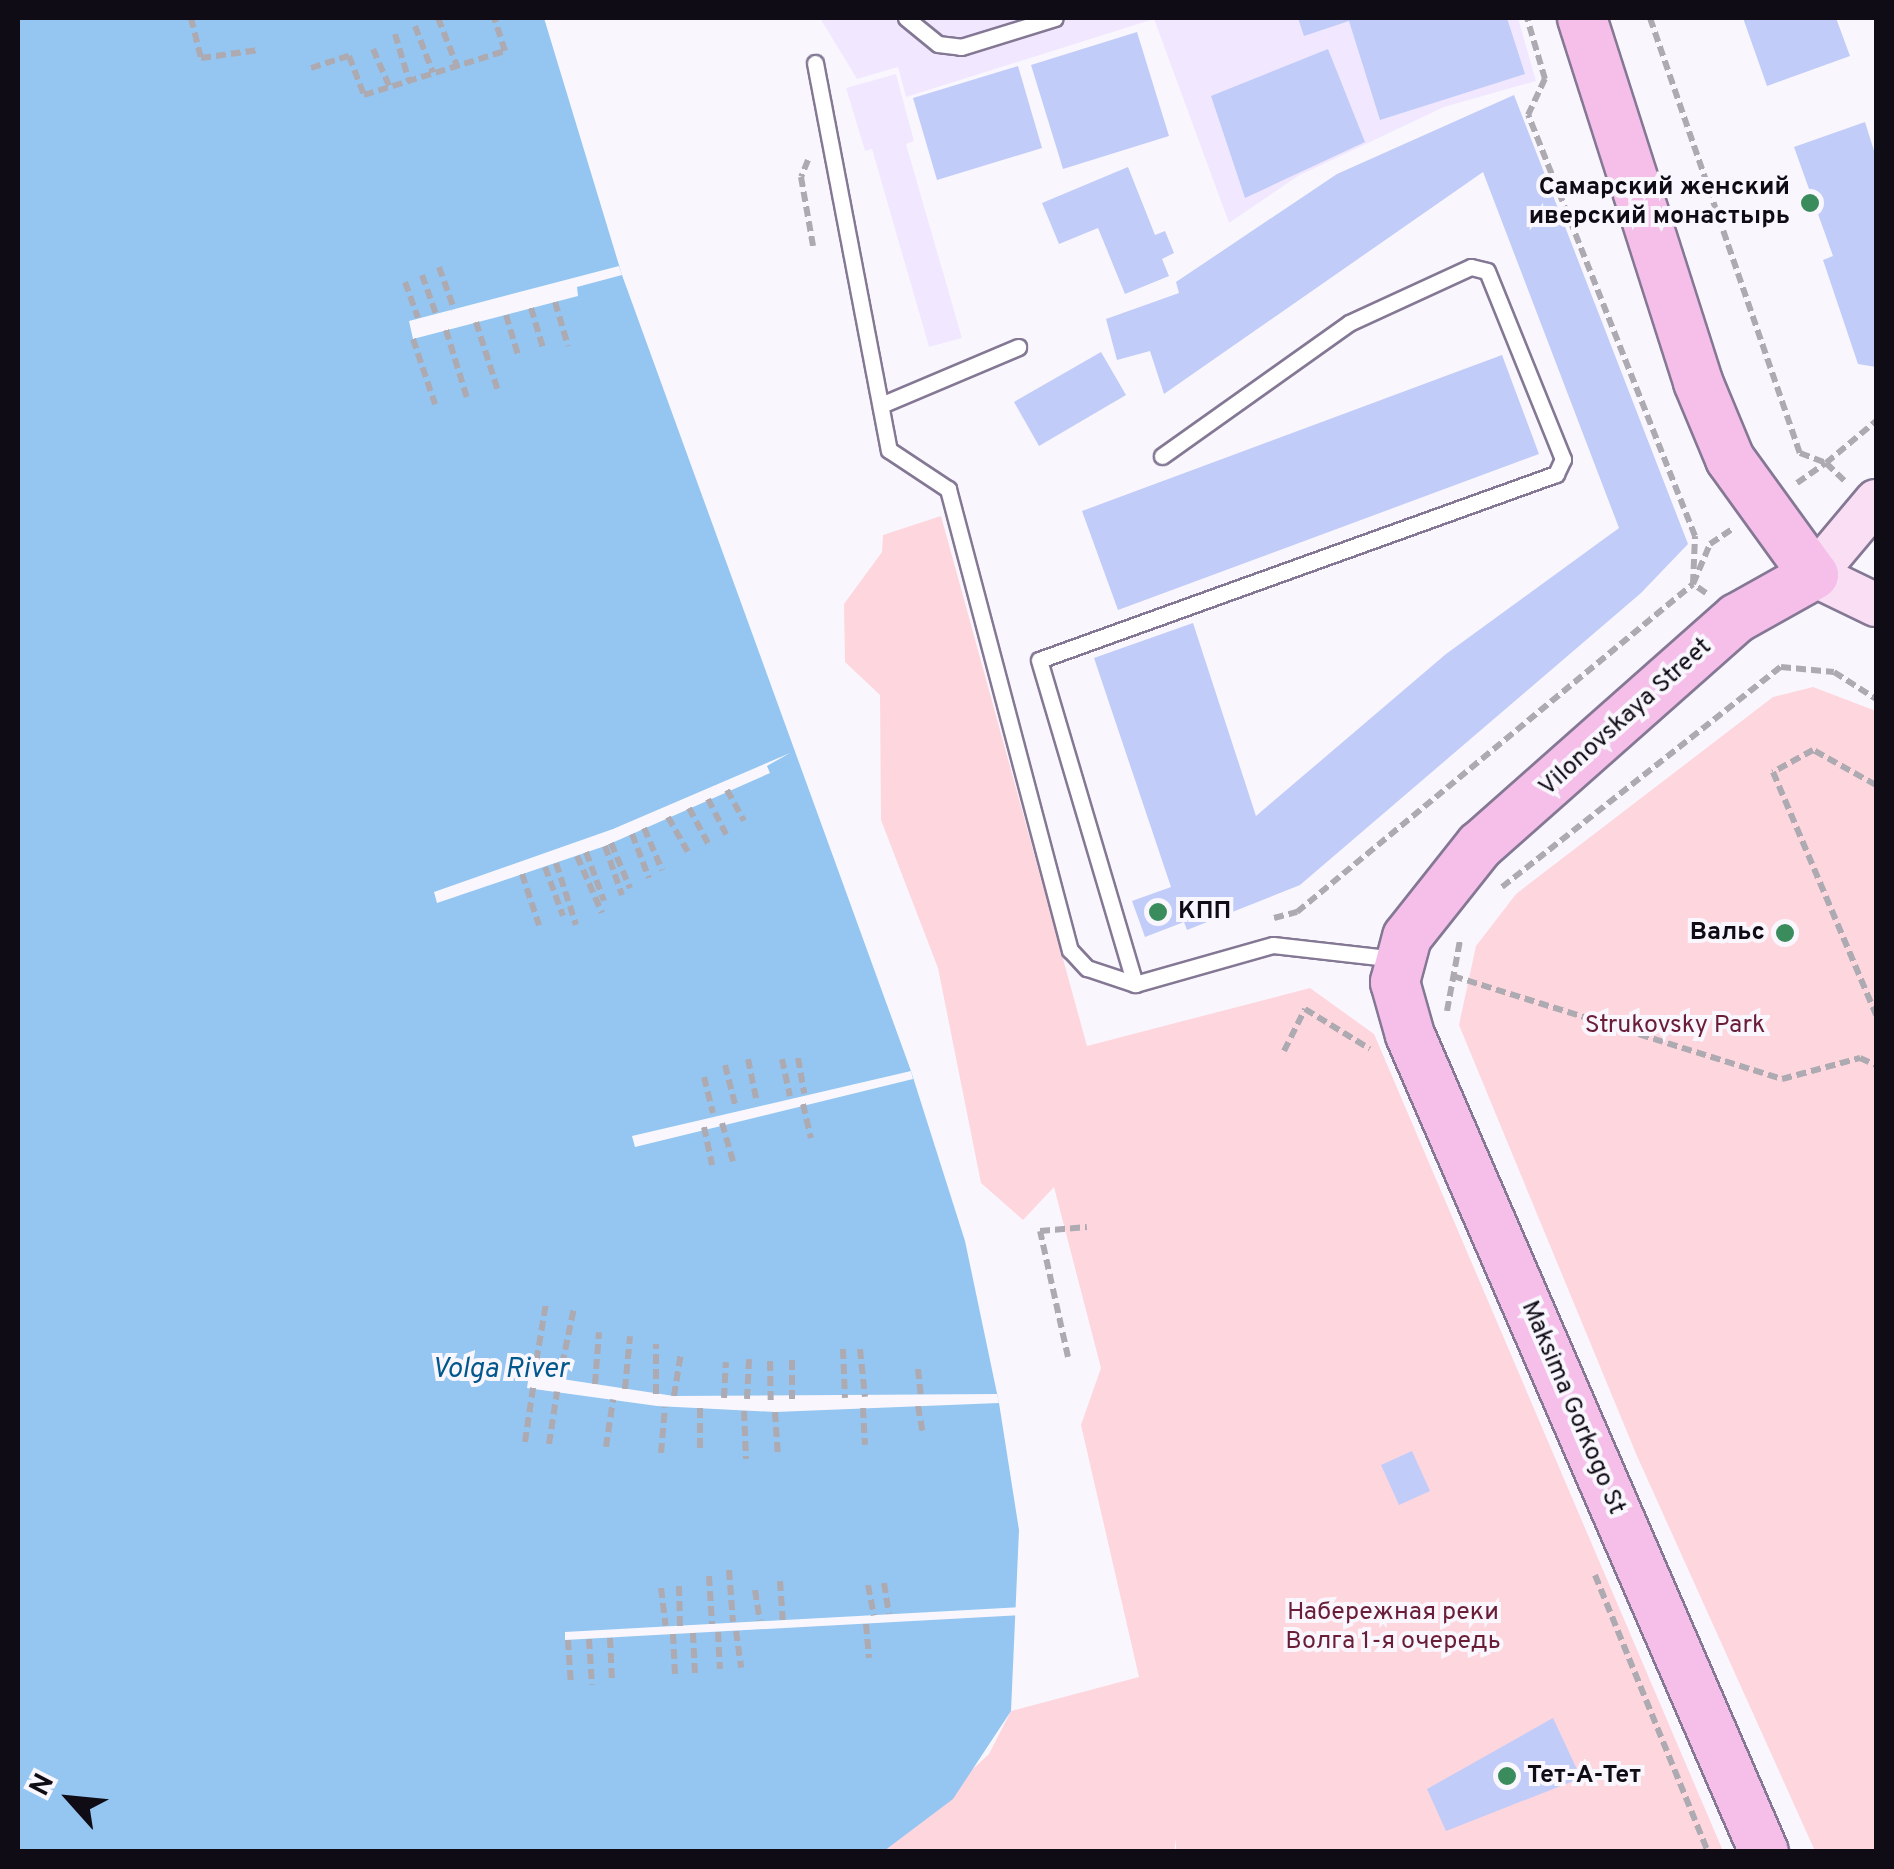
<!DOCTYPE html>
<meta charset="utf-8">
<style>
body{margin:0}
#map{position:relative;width:1894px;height:1869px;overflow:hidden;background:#f9f7fd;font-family:Overpass,sans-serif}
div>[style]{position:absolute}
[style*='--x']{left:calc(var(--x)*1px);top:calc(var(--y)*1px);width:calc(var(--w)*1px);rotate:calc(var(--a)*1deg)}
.built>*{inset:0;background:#f1e8ff}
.green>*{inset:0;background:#fed6de}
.water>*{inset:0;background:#94c6f1}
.pier>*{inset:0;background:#f9f7fd}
.building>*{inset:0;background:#c1ccf9}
.path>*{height:6px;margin-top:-3px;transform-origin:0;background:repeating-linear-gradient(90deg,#adaab1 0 10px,transparent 0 15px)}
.roads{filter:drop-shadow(2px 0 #847894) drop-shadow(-2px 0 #847894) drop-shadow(0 2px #847894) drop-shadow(0 -2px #847894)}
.lane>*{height:15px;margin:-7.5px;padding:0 7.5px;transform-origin:7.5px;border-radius:7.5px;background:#fff}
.secondary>*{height:42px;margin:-21px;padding:0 21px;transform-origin:21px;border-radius:21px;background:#fadff4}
.primary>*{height:48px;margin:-24px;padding:0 24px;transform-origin:24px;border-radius:24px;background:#f5bfea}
.dots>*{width:28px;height:28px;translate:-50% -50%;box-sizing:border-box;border:5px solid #f9f7fd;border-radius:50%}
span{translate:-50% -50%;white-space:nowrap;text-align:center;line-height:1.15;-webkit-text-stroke:8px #f9f7fd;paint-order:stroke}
.poi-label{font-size:25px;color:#100c16;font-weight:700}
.right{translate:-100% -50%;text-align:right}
.left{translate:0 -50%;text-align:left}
.street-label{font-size:25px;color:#100c16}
.park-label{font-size:25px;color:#691d36}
.water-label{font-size:28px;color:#02588c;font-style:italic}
.frame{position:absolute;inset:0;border:20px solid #100c16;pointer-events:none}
.north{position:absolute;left:20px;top:1749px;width:100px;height:100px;-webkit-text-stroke:8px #f9f7fd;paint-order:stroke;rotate:297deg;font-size:28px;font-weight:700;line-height:40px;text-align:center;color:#100c16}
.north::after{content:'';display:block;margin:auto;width:35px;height:45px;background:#100c16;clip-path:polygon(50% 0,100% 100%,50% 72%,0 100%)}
</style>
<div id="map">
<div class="built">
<i style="clip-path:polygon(820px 18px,1518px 18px,1536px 81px,1444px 107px,1298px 176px,1229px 223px,1154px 19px,906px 97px,898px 67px,857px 79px)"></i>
<i style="clip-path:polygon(896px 74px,914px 141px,906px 144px,962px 338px,929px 347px,872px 149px,865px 151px,846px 88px)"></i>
</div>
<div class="green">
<i style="clip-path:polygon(941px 516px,1087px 1046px,1310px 988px,1374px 1034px,1723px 1851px,1176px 1851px,1176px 1839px,1174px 1852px,884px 1851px,989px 1754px,1011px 1711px,1139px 1677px,1081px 1425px,1101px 1368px,1054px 1187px,1023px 1220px,981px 1183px,938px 968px,881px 820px,880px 695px,845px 662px,844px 604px,882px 552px,883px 535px)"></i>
<i style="clip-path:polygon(1813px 687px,1876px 711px,1876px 1851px,1815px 1851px,1637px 1456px,1459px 1025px,1476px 946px,1516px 894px,1773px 697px)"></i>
</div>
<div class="water">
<i style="clip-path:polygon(18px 18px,544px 18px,622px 275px,911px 1071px,965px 1241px,999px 1403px,1019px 1530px,1011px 1711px,953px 1799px,884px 1851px,18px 1851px)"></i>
</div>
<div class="pier">
<i style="clip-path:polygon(619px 266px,622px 275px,577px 287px,578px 296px,413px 339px,409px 321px)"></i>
<i style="clip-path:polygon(790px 753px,767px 766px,770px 773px,605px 846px,437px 903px,434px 892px,613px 829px)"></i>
<i style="clip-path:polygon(911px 1071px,913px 1079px,635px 1147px,632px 1136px)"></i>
<i style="clip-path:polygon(529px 1374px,674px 1396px,997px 1394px,999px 1403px,775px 1412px,657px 1406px,527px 1388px)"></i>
<i style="clip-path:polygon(1021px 1607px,1021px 1615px,565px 1640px,565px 1632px)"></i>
</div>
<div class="building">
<i style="clip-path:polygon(1298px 18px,1507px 18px,1525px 74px,1380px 120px,1349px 21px,1304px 36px)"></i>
<i style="clip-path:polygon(1743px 18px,1836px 18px,1850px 56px,1767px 86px)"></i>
<i style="clip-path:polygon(1137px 32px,1169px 136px,1063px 169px,1031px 65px)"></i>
<i style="clip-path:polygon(1328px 49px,1365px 142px,1245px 198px,1211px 96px)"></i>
<i style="clip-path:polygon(1018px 66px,1042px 148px,937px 180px,913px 98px)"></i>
<i style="clip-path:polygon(1514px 95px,1688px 544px,1641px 593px,1300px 885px,1187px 930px,1184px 922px,1145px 937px,1132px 901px,1171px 887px,1094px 658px,1193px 623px,1256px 816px,1446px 654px,1619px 528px,1483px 172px,1164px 394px,1150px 351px,1117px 360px,1106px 319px,1179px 293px,1176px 282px,1337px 174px)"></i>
<i style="clip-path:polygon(1865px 122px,1876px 157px,1876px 367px,1858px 364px,1823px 260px,1833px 256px,1794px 147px)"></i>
<i style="clip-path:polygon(1128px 167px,1155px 235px,1165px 231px,1174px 253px,1162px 259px,1169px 276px,1125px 294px,1098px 228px,1059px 244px,1042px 203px)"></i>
<i style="clip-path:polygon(1101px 352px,1126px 395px,1039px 446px,1014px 402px)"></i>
<i style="clip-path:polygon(1502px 355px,1539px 454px,1118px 610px,1082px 511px)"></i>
<i style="clip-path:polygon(1412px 1451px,1430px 1491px,1399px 1505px,1381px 1465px)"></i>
<i style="clip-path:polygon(1553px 1718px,1581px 1778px,1446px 1831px,1427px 1789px)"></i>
</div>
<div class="path">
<i style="--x:191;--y:18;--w:41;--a:76"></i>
<i style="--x:201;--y:58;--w:59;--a:-7.9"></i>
<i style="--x:438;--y:18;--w:52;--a:68.4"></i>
<i style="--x:1650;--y:18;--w:460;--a:71"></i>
<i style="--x:1800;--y:453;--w:28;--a:21"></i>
<i style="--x:1826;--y:463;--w:65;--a:-40"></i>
<i style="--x:415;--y:26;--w:50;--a:69"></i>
<i style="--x:395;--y:34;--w:49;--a:73.4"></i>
<i style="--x:373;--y:49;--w:43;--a:66.4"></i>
<i style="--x:311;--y:68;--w:40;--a:-18"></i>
<i style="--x:349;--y:56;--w:42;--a:69"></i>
<i style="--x:364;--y:95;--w:148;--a:-17.3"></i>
<i style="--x:505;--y:51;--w:35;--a:-108"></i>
<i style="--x:808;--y:160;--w:18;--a:112"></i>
<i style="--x:801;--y:177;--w:70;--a:80.1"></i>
<i style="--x:439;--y:267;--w:45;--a:70.3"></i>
<i style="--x:422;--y:275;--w:41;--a:70.3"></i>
<i style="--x:405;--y:282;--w:38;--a:70"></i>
<i style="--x:555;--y:302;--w:46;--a:73.5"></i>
<i style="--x:531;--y:308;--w:45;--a:73.2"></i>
<i style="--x:506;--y:315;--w:42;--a:73.3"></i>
<i style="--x:476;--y:322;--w:72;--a:72.3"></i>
<i style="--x:446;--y:330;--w:71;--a:72.8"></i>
<i style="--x:413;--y:339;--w:69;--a:71.3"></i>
<i style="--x:1797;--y:483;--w:35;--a:-35"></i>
<i style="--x:1826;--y:463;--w:28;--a:44"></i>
<i style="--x:1706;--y:593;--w:16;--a:-145"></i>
<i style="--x:1693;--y:584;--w:43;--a:-67"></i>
<i style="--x:1710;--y:544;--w:29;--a:-34"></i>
<i style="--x:1876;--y:785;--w:72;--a:-150.9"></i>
<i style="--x:1813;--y:750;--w:46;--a:151.2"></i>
<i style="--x:1773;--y:772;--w:264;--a:67"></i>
<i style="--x:727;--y:790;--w:35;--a:61"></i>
<i style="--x:708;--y:799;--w:44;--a:62.9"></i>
<i style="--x:689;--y:808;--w:44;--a:61.7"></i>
<i style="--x:668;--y:817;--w:40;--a:60.3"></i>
<i style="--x:644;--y:828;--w:46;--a:66.8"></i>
<i style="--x:632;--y:834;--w:47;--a:68.9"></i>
<i style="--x:611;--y:843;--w:49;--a:67.1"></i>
<i style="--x:605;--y:846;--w:52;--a:70.9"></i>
<i style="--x:586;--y:852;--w:52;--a:69.8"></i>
<i style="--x:577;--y:856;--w:62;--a:66.3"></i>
<i style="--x:556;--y:863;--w:65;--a:72.1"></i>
<i style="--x:545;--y:867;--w:52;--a:69.8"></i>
<i style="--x:522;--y:874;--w:54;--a:71.6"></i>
<i style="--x:1502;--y:887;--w:355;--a:-38.3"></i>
<i style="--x:1781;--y:667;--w:53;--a:5.4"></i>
<i style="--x:1834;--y:672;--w:50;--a:32.7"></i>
<i style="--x:1274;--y:918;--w:24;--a:-15"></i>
<i style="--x:1297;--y:912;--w:514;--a:-39.63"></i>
<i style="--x:1693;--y:584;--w:48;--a:-87.6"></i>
<i style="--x:1695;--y:536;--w:453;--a:-111.6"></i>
<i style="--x:1528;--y:115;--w:40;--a:-65"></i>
<i style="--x:1545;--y:79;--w:64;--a:-106.4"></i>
<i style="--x:1453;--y:976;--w:345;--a:17.4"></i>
<i style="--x:1782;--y:1079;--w:81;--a:-15.1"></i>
<i style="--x:1860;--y:1058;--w:17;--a:24"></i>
<i style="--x:1447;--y:1011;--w:72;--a:-79.6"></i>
<i style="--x:1284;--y:1051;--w:47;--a:-63.4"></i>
<i style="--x:1305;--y:1009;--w:76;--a:31.6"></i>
<i style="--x:798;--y:1058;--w:36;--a:80"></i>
<i style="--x:748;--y:1059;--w:45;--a:78.4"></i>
<i style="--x:782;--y:1059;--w:38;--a:78"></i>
<i style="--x:725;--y:1065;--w:44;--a:75.7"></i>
<i style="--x:704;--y:1077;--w:37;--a:76"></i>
<i style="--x:803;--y:1104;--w:35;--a:77"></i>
<i style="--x:722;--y:1123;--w:40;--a:74"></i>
<i style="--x:704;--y:1127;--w:39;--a:78"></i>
<i style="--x:843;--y:1349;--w:49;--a:87.7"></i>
<i style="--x:860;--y:1349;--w:48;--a:84.1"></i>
<i style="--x:1068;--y:1357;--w:129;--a:-102.5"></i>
<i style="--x:1040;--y:1231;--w:47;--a:-4.9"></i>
<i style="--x:792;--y:1360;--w:39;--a:90"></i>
<i style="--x:770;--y:1361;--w:39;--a:89"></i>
<i style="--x:918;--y:1369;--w:27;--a:84"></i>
<i style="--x:534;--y:1375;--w:73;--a:-80.5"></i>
<i style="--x:559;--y:1379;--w:73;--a:-78.1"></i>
<i style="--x:595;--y:1384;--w:52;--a:-85.6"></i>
<i style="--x:625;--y:1389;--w:53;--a:-84.6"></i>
<i style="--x:656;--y:1394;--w:50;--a:-90"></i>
<i style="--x:674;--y:1396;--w:44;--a:-80.8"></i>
<i style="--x:724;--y:1398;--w:36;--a:-87"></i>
<i style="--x:747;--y:1399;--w:40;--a:-87.1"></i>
<i style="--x:918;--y:1406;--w:28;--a:80"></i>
<i style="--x:700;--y:1408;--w:41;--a:90"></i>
<i style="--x:863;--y:1408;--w:37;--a:87"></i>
<i style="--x:744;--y:1411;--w:48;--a:87.6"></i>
<i style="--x:775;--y:1412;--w:45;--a:86.2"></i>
<i style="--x:525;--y:1442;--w:55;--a:-81.6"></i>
<i style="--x:549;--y:1444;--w:53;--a:-81.3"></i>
<i style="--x:606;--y:1447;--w:48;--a:-81.5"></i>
<i style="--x:661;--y:1453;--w:46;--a:-85"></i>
<i style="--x:729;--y:1570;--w:52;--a:85.6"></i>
<i style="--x:1595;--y:1575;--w:299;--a:67.8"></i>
<i style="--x:709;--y:1576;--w:48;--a:86.4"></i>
<i style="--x:780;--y:1581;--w:39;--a:86"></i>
<i style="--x:884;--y:1583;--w:31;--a:81"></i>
<i style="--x:868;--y:1585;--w:31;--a:79"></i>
<i style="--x:679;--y:1586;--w:40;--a:88.6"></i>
<i style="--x:661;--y:1588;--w:38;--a:83"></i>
<i style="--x:755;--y:1590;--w:31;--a:81"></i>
<i style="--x:866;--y:1624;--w:34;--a:85"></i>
<i style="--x:736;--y:1631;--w:37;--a:82"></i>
<i style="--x:718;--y:1632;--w:37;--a:87"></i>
<i style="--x:693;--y:1633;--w:43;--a:87.3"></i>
<i style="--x:673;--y:1634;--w:41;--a:87.2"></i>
<i style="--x:610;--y:1638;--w:44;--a:87.4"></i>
<i style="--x:589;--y:1639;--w:46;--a:86.3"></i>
<i style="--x:568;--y:1640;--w:45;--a:86.2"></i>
</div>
<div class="roads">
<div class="lane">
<i style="--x:906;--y:18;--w:41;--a:39.1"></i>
<i style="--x:938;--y:44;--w:23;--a:7"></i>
<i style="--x:961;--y:47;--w:98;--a:-17.1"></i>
<i style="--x:815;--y:63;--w:394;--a:79.2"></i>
<i style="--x:889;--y:450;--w:71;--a:33.5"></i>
<i style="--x:948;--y:489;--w:477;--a:75.2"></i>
<i style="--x:1070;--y:950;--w:25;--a:47"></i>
<i style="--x:1087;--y:968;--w:51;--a:18.4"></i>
<i style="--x:881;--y:405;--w:149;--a:-22.9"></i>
<i style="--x:1162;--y:456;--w:229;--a:-35.4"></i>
<i style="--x:1349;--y:323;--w:134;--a:-24.7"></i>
<i style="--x:1471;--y:267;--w:16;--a:14"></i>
<i style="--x:1487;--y:271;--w:203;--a:68"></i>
<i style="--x:1563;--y:459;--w:17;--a:115"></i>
<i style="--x:1556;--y:474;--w:549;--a:160.21"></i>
<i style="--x:1039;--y:660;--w:338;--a:73.5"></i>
<i style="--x:1135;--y:984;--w:143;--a:-15.8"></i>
<i style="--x:1273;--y:945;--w:124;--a:6.5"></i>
</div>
<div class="secondary">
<i style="--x:1876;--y:501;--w:97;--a:130"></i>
<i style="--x:1814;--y:575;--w:69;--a:25.8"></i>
</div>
<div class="primary">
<i style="--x:1582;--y:18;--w:382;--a:72.3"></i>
<i style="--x:1698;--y:382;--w:83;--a:67.4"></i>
<i style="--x:1730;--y:459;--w:143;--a:54.1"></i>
<i style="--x:1814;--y:575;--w:88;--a:150.8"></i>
<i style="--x:1737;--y:618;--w:343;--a:138.5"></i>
<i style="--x:1480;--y:845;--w:117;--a:128.4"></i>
<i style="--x:1407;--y:937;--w:47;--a:104.9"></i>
<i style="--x:1395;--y:982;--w:55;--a:74.2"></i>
<i style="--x:1410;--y:1035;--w:890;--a:66.57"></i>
</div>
</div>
<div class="dots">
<i style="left:1810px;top:203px;background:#3b8c5d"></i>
<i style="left:1158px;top:912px;background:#3b8c5d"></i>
<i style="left:1785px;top:933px;background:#3b8c5d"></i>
<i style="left:1507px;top:1776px;background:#3b8c5d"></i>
</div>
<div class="poi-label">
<span class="right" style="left:1790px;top:203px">Самарский женский<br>иверский монастырь</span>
<span class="left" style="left:1178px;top:912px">КПП</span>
<span class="right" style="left:1765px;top:933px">Вальс</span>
<span class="left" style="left:1527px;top:1776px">Тет-А-Тет</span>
</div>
<div class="street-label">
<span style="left:1626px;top:718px;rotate:-42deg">Vilonovskaya Street</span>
<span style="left:1572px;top:1408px;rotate:67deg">Maksima Gorkogo St</span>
</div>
<div class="park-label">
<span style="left:1675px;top:1026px">Strukovsky Park</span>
<span style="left:1393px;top:1628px">Набережная реки<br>Волга 1-я очередь</span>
</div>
<div class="water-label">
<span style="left:500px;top:1370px">Volga River</span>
</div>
<div class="frame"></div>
<div class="north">N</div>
</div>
